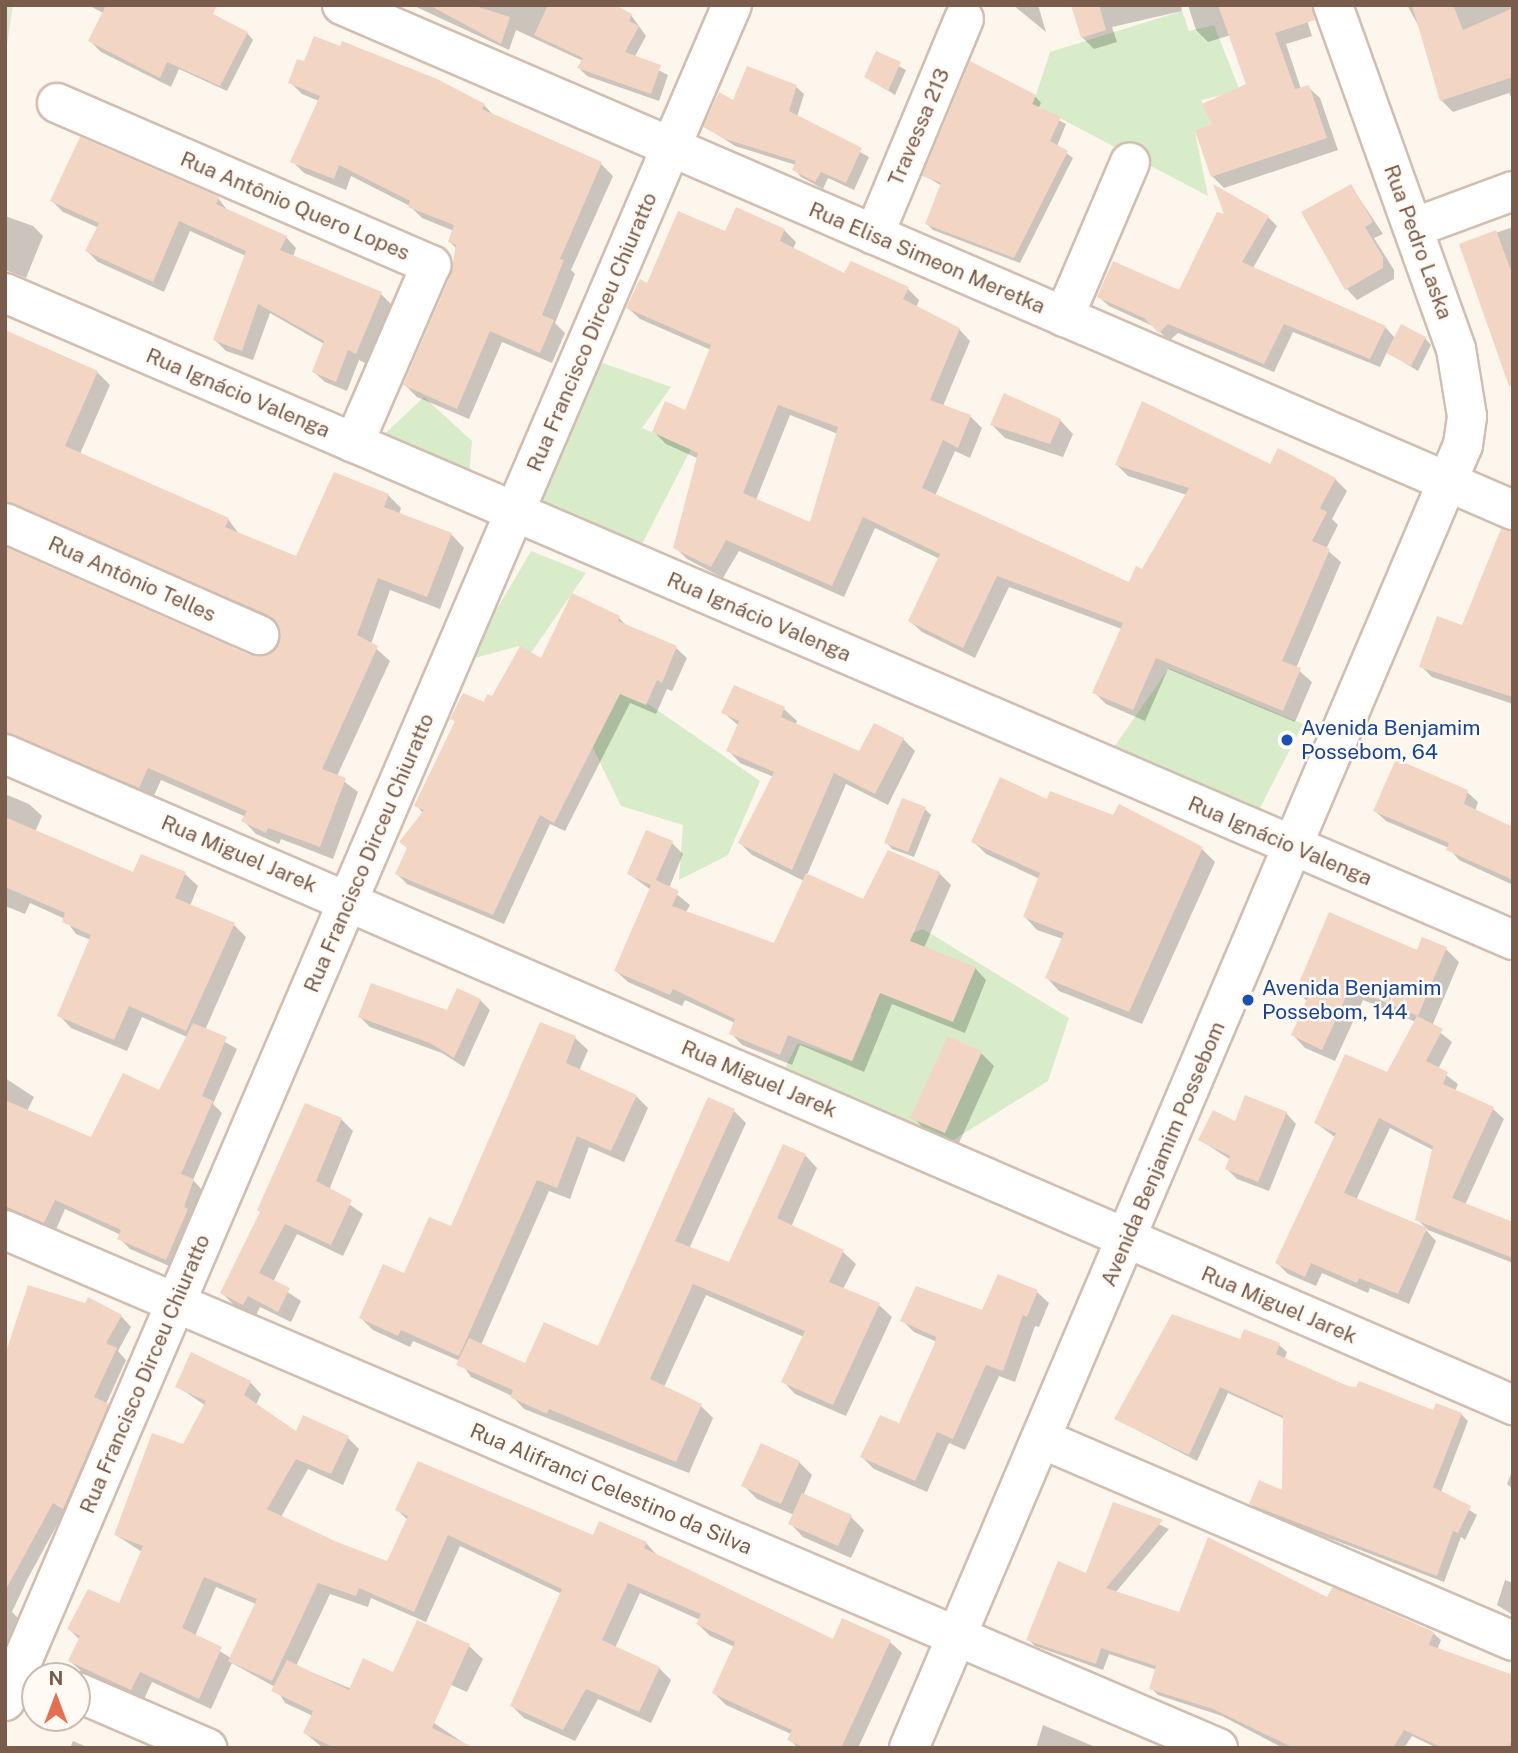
<!DOCTYPE html>
<meta charset="utf-8">
<style>
body{margin:0}
#map{position:relative;width:1518px;height:1753px;overflow:hidden;background:#fdf6ec;font-family:"Public Sans",sans-serif}
div>[style]{position:absolute}
[style*='--x']{left:calc(var(--x)*1px);top:calc(var(--y)*1px);width:calc(var(--w)*1px);rotate:calc(var(--a)*1deg)}
.green>*{inset:0;background:#d8ecc9}
.shadow>*{inset:0;background:#0003}
.building>*{inset:0;background:#f3d5c3}
.roads{filter:drop-shadow(2px 0 #d1beb0) drop-shadow(-2px 0 #d1beb0) drop-shadow(0 2px #d1beb0) drop-shadow(0 -2px #d1beb0)}
.street>*{height:38px;margin:-19px;padding:0 19px;transform-origin:19px;border-radius:19px;background:#fff}
.secondary>*{height:38px;margin:-19px;padding:0 19px;transform-origin:19px;border-radius:19px;background:#fff}
.dots>*{width:19px;height:19px;translate:-50% -50%;box-sizing:border-box;border:4px solid #fffaf3;border-radius:50%}
span{translate:-50% -50%;white-space:nowrap;text-align:center;line-height:1.15;-webkit-text-stroke:5px #fffaf3;paint-order:stroke}
.street-label{font-size:21px;color:#7a5c4d}
.transit-label{font-size:21px;color:#164399}
.left{translate:0 -50%;text-align:left}
.frame{position:absolute;inset:0;border:7px solid #7a5c4d;pointer-events:none}
.north{position:absolute;left:21px;top:1662px;width:70px;height:70px;box-sizing:border-box;background:#fffaf3;border:2px solid #cabbb1;border-radius:50%;rotate:0deg;font-size:19px;font-weight:700;line-height:28px;text-align:center;color:#7a5c4d}
.north::after{content:'';display:block;margin:auto;width:24px;height:32px;background:#e76f51;clip-path:polygon(50% 0,100% 100%,50% 72%,0 100%)}
</style>
<div id="map">
<div class="green">
<i style="clip-path:polygon(5px 5px,13px 5px,5px 58px)"></i>
<i style="clip-path:polygon(1182px 11px,1189px 31px,1214px 25px,1240px 91px,1201px 100px,1212px 124px,1195px 132px,1208px 196px,1033px 104px,1050px 52px)"></i>
<i style="clip-path:polygon(600px 362px,671px 387px,642px 428px,691px 449px,639px 550px,539px 503px)"></i>
<i style="clip-path:polygon(424px 397px,472px 441px,469px 475px,376px 442px)"></i>
<i style="clip-path:polygon(531px 551px,586px 573px,531px 653px,519px 646px,467px 660px)"></i>
<i style="clip-path:polygon(1169px 668px,1303px 724px,1260px 808px,1114px 747px)"></i>
<i style="clip-path:polygon(602px 672px,760px 781px,728px 855px,679px 880px,683px 825px,621px 806px,580px 721px)"></i>
<i style="clip-path:polygon(923px 929px,1069px 1018px,1048px 1081px,939px 1149px,777px 1083px,798px 1043px,852px 1061px,872px 1016px,824px 1002px,867px 952px)"></i>
</div>
<div class="shadow">
<i style="clip-path:polygon(88px 5px,151px 5px,138px 31px)"></i>
<i style="clip-path:polygon(412px 5px,613px 5px,631px 15px,646px 36px,634px 58px,668px 75px,659px 101px,587px 76px,579px 68px,583px 61px,516px 30px,509px 50px)"></i>
<i style="clip-path:polygon(1038px 5px,1046px 32px,1013px 5px)"></i>
<i style="clip-path:polygon(1072px 5px,1181px 5px,1182px 11px,1112px 27px,1117px 42px,1094px 49px,1082px 37px)"></i>
<i style="clip-path:polygon(1188px 5px,1302px 5px,1312px 36px,1286px 44px,1301px 89px,1308px 87px,1320px 98px,1338px 150px,1224px 188px,1212px 176px,1214px 125px,1248px 85px,1231px 35px,1208px 42px,1196px 30px)"></i>
<i style="clip-path:polygon(1407px 5px,1513px 5px,1513px 101px,1509px 93px,1453px 112px,1441px 100px,1423px 34px)"></i>
<i style="clip-path:polygon(247px 33px,253px 40px,227px 91px,179px 69px,171px 87px,101px 52px,90px 41px)"></i>
<i style="clip-path:polygon(877px 54px,906px 70px,895px 95px,866px 76px)"></i>
<i style="clip-path:polygon(290px 82px,484px 105px,496px 118px,601px 164px,613px 176px,571px 270px,575px 274px,555px 323px,565px 333px,552px 363px,502px 342px,469px 419px,417px 397px,405px 385px,453px 274px,457px 249px,450px 242px,454px 231px,422px 218px,410px 206px,351px 176px,346px 190px,304px 173px,292px 161px,319px 101px,302px 94px)"></i>
<i style="clip-path:polygon(796px 87px,804px 94px,797px 117px,869px 157px,854px 190px,828px 178px,823px 189px,801px 177px,794px 169px,796px 165px,735px 146px,706px 127px)"></i>
<i style="clip-path:polygon(1035px 96px,1041px 103px,1038px 109px,1066px 124px,1057px 146px,1073px 158px,1020px 263px,933px 230px,927px 224px,942px 186px,924px 175px)"></i>
<i style="clip-path:polygon(1351px 186px,1383px 234px,1374px 238px,1394px 270px,1394px 279px,1357px 300px,1347px 289px)"></i>
<i style="clip-path:polygon(218px 198px,228px 211px,286px 237px,296px 248px,293px 257px,381px 294px,392px 305px,367px 364px,359px 360px,347px 391px,325px 382px,314px 372px,324px 344px,270px 313px,253px 360px,226px 351px,215px 340px,246px 256px,190px 231px,164px 292px,98px 262px,87px 251px,99px 228px,63px 212px,52px 201px)"></i>
<i style="clip-path:polygon(5px 216px,33px 226px,43px 236px,26px 278px,5px 270px)"></i>
<i style="clip-path:polygon(1268px 217px,1277px 226px,1253px 268px,1385px 327px,1395px 338px,1425px 338px,1431px 345px,1418px 371px,1387px 352px,1380px 367px,1293px 332px,1274px 372px,1178px 333px,1169px 341px,1155px 327px,1109px 306px,1099px 297px,1180px 292px)"></i>
<i style="clip-path:polygon(1513px 227px,1513px 392px,1461px 245px)"></i>
<i style="clip-path:polygon(evenodd,784px 230px,796px 242px,793px 249px,845px 276px,908px 289px,919px 300px,916px 308px,959px 329px,970px 341px,943px 406px,970px 416px,982px 428px,970px 458px,955px 451px,935px 496px,1130px 584px,1143px 571px,1187px 495px,1128px 476px,1117px 465px,1271px 466px,1335px 479px,1347px 491px,1332px 519px,1338px 525px,1326px 549px,1341px 562px,1296px 668px,1312px 682px,1295px 722px,1168px 669px,1145px 721px,1106px 704px,1094px 692px,1122px 629px,1009px 587px,975px 658px,922px 632px,910px 621px,940px 559px,875px 528px,844px 597px,739px 551px,723px 578px,687px 559px,675px 547px,699px 459px,666px 444px,654px 432px,686px 412px,711px 350px,640px 319px,628px 308px,648px 285px,726px 233px,784px 230px,790px 415px,838px 434px,811px 525px,756px 500px,790px 415px)"></i>
<i style="clip-path:polygon(5px 332px,97px 372px,110px 385px,80px 454px,228px 519px,239px 534px,297px 558px,388px 495px,401px 508px,399px 515px,452px 535px,464px 548px,440px 609px,390px 590px,371px 644px,390px 661px,337px 776px,358px 792px,333px 859px,281px 839px,279px 844px,256px 834px,244px 821px,246px 817px,161px 780px,152px 800px,5px 736px,5px 549px,250px 657px,272px 655px,283px 633px,277px 625px,5px 507px)"></i>
<i style="clip-path:polygon(1060px 420px,1073px 434px,1063px 457px,1005px 438px,992px 425px)"></i>
<i style="clip-path:polygon(1513px 560px,1513px 704px,1432px 677px,1421px 666px,1463px 627px)"></i>
<i style="clip-path:polygon(619px 618px,628px 627px,676px 648px,687px 658px,672px 691px,667px 689px,656px 714px,630px 703px,565px 831px,550px 824px,504px 924px,407px 884px,397px 874px,424px 814px,416px 805px,456px 723px,453px 719px,485px 704px,542px 661px)"></i>
<i style="clip-path:polygon(735px 687px,784px 709px,797px 721px,795px 725px,860px 754px,903px 739px,915px 751px,888px 805px,846px 784px,807px 875px,864px 901px,939px 873px,951px 885px,924px 948px,975px 968px,986px 980px,965px 1033px,892px 1004px,864px 1072px,800px 1045px,792px 1065px,742px 1045px,731px 1033px,735px 1023px,685px 1000px,682px 1006px,628px 982px,616px 971px,651px 890px,629px 874px,672px 843px,683px 854px,669px 888px,690px 905px,686px 912px,775px 945px,804px 881px,752px 855px,740px 843px,774px 777px,740px 763px,728px 750px,739px 726px,724px 713px)"></i>
<i style="clip-path:polygon(1467px 792px,1478px 802px,1475px 811px,1513px 828px,1513px 885px,1459px 860px,1449px 848px,1386px 821px,1375px 811px)"></i>
<i style="clip-path:polygon(5px 794px,29px 804px,42px 816px,35px 832px,134px 874px,185px 874px,198px 886px,190px 906px,234px 925px,246px 937px,205px 1030px,237px 1049px,213px 1104px,222px 1113px,193px 1180px,203px 1191px,176px 1269px,130px 1249px,120px 1239px,121px 1235px,65px 1209px,55px 1232px,5px 1211px,5px 1078px,34px 1097px,27px 1111px,92px 1139px,159px 1092px,187px 1037px,142px 1017px,127px 1051px,71px 1028px,59px 1015px,91px 940px,76px 934px,65px 919px,30px 903px,25px 914px,5px 906px)"></i>
<i style="clip-path:polygon(925px 809px,931px 815px,914px 857px,892px 849px,886px 842px)"></i>
<i style="clip-path:polygon(973px 841px,1202px 849px,1215px 862px,1142px 1024px,1059px 991px,1047px 978px,1063px 939px,1037px 930px,1025px 917px,1040px 879px,986px 854px)"></i>
<i style="clip-path:polygon(1446px 949px,1459px 962px,1432px 1026px,1452px 1042px,1438px 1069px,1458px 1084px,1455px 1091px,1493px 1109px,1504px 1119px,1465px 1205px,1513px 1224px,1513px 1263px,1428px 1230px,1417px 1219px,1433px 1150px,1390px 1128px,1356px 1200px,1426px 1230px,1436px 1241px,1409px 1304px,1370px 1288px,1368px 1293px,1322px 1273px,1316px 1286px,1288px 1274px,1277px 1263px,1336px 1138px,1316px 1123px,1388px 1075px,1416px 1022px,1363px 1000px,1335px 1061px,1305px 1048px,1293px 1035px,1308px 1002px,1297px 992px,1418px 952px)"></i>
<i style="clip-path:polygon(480px 1000px,490px 1010px,464px 1067px,442px 1053px,370px 1027px,360px 1017px,447px 1012px)"></i>
<i style="clip-path:polygon(541px 1024px,575px 1038px,588px 1050px,579px 1071px,636px 1096px,648px 1108px,624px 1162px,589px 1147px,570px 1199px,549px 1191px,481px 1345px,526px 1365px,599px 1348px,734px 1111px,746px 1123px,689px 1249px,730px 1264px,805px 1155px,817px 1168px,791px 1227px,843px 1252px,856px 1264px,843px 1289px,879px 1305px,892px 1317px,846px 1416px,795px 1394px,783px 1381px,804px 1337px,706px 1295px,664px 1387px,701px 1406px,713px 1418px,689px 1473px,524px 1409px,512px 1396px,471px 1377px,460px 1361px,413px 1341px,410px 1347px,373px 1330px,361px 1318px,452px 1229px)"></i>
<i style="clip-path:polygon(981px 1053px,994px 1066px,958px 1145px,926px 1131px,913px 1117px)"></i>
<i style="clip-path:polygon(1286px 1113px,1296px 1124px,1269px 1191px,1237px 1179px,1227px 1169px,1231px 1160px,1200px 1140px,1236px 1123px)"></i>
<i style="clip-path:polygon(341px 1119px,353px 1131px,329px 1190px,363px 1214px,343px 1256px,297px 1234px,273px 1282px,301px 1301px,291px 1322px,260px 1307px,256px 1315px,234px 1305px,222px 1293px,262px 1213px)"></i>
<i style="clip-path:polygon(1037px 1292px,1049px 1303px,1039px 1327px,1035px 1326px,1015px 1382px,999px 1376px,965px 1450px,949px 1443px,927px 1492px,874px 1469px,862px 1457px,900px 1426px,937px 1342px,914px 1332px,902px 1320px,983px 1313px)"></i>
<i style="clip-path:polygon(121px 1316px,131px 1327px,118px 1351px,126px 1360px,106px 1404px,118px 1416px,74px 1518px,64px 1512px,28px 1578px,12px 1612px,21px 1621px,5px 1652px,5px 1375px)"></i>
<i style="clip-path:polygon(1241px 1341px,1279px 1345px,1287px 1352px,1284px 1360px,1348px 1388px,1434px 1413px,1461px 1414px,1468px 1421px,1441px 1492px,1477px 1515px,1465px 1540px,1461px 1537px,1444px 1582px,1258px 1511px,1251px 1504px,1283px 1493px,1285px 1419px,1228px 1393px,1197px 1461px,1116px 1419px)"></i>
<i style="clip-path:polygon(evenodd,250px 1382px,261px 1394px,256px 1405px,297px 1434px,347px 1437px,359px 1449px,343px 1485px,308px 1469px,281px 1517px,336px 1544px,388px 1564px,408px 1520px,397px 1510px,646px 1543px,657px 1555px,834px 1641px,843px 1620px,890px 1642px,902px 1653px,858px 1748px,798px 1748px,789px 1739px,791px 1734px,726px 1705px,714px 1693px,735px 1647px,710px 1636px,698px 1624px,700px 1620px,640px 1593px,615px 1648px,659px 1668px,671px 1680px,651px 1723px,598px 1699px,575px 1741px,524px 1718px,512px 1706px,562px 1594px,460px 1546px,426px 1622px,371px 1598px,368px 1607px,330px 1594px,296px 1666px,434px 1723px,471px 1748px,323px 1748px,305px 1733px,313px 1716px,285px 1703px,275px 1687px,232px 1663px,211px 1709px,152px 1682px,143px 1701px,82px 1672px,70px 1661px,80px 1640px,69px 1629px,120px 1605px,142px 1552px,116px 1535px,183px 1446px,206px 1406px,177px 1386px,250px 1382px,216px 1587px,256px 1604px,231px 1658px,195px 1636px,216px 1587px)"></i>
<i style="clip-path:polygon(799px 1462px,812px 1475px,803px 1496px,851px 1517px,864px 1530px,851px 1558px,803px 1537px,790px 1523px,794px 1515px,757px 1499px,744px 1486px)"></i>
<i style="clip-path:polygon(1513px 1469px,1513px 1489px,1507px 1484px)"></i>
<i style="clip-path:polygon(1114px 1504px,1169px 1529px,1115px 1593px,1180px 1614px,1327px 1599px,1433px 1633px,1441px 1640px,1437px 1650px,1513px 1677px,1513px 1748px,1437px 1748px,1412px 1736px,1404px 1748px,1283px 1748px,1222px 1716px,1158px 1695px,1151px 1688px,1157px 1670px,1109px 1654px,1103px 1670px,1035px 1646px,1028px 1639px,1087px 1575px)"></i>
<i style="clip-path:polygon(1505px 1580px,1513px 1583px,1513px 1615px,1497px 1605px)"></i>
<i style="clip-path:polygon(418px 1623px,469px 1646px,483px 1659px,467px 1692px,415px 1669px)"></i>
<i style="clip-path:polygon(1043px 1725px,1093px 1746px,1094px 1748px,1036px 1748px)"></i>
<i style="clip-path:polygon(73px 1741px,89px 1748px,70px 1748px)"></i>
</div>
<div class="building">
<i style="clip-path:polygon(106px 5px,217px 5px,213px 14px,248px 32px,220px 86px,167px 62px,160px 78px,88px 41px)"></i>
<i style="clip-path:polygon(429px 5px,472px 5px,510px 17px,501px 44px)"></i>
<i style="clip-path:polygon(548px 5px,615px 5px,632px 14px,629px 21px,639px 26px,625px 52px,661px 65px,651px 94px,577px 68px,583px 58px,534px 35px)"></i>
<i style="clip-path:polygon(1071px 5px,1099px 5px,1106px 30px,1081px 38px)"></i>
<i style="clip-path:polygon(1218px 5px,1312px 5px,1315px 20px,1275px 33px,1295px 89px,1309px 85px,1327px 138px,1211px 177px,1195px 131px,1212px 124px,1202px 104px,1246px 84px)"></i>
<i style="clip-path:polygon(1412px 5px,1453px 5px,1463px 30px,1513px 8px,1513px 77px,1440px 101px)"></i>
<i style="clip-path:polygon(314px 36px,340px 46px,342px 41px,437px 79px,485px 104px,482px 109px,602px 162px,560px 259px,564px 260px,542px 315px,554px 320px,540px 353px,490px 331px,457px 409px,403px 385px,451px 274px,456px 245px,448px 242px,454px 225px,408px 207px,410px 201px,339px 165px,334px 179px,290px 162px,320px 96px,288px 83px,297px 59px,304px 61px)"></i>
<i style="clip-path:polygon(876px 51px,901px 62px,888px 91px,864px 77px)"></i>
<i style="clip-path:polygon(970px 61px,1036px 95px,1032px 104px,1061px 117px,1050px 141px,1068px 151px,1014px 258px,925px 224px,941px 183px,922px 176px)"></i>
<i style="clip-path:polygon(747px 66px,797px 85px,789px 111px,862px 148px,846px 183px,821px 172px,815px 182px,792px 170px,796px 161px,725px 139px,703px 127px,719px 92px,733px 100px)"></i>
<i style="clip-path:polygon(80px 137px,219px 197px,216px 204px,287px 236px,280px 250px,382px 292px,356px 354px,348px 350px,336px 382px,312px 372px,324px 341px,258px 304px,242px 351px,213px 340px,246px 251px,179px 221px,153px 282px,85px 251px,99px 223px,50px 201px)"></i>
<i style="clip-path:polygon(1213px 184px,1269px 216px,1242px 262px,1386px 326px,1370px 359px,1284px 324px,1264px 364px,1168px 324px,1159px 333px,1144px 318px,1097px 297px,1113px 261px,1179px 290px,1217px 212px,1224px 214px)"></i>
<i style="clip-path:polygon(1351px 184px,1373px 222px,1365px 227px,1383px 257px,1383px 268px,1345px 290px,1301px 212px)"></i>
<i style="clip-path:polygon(evenodd,736px 207px,785px 229px,780px 241px,844px 273px,851px 261px,909px 287px,903px 299px,960px 328px,930px 400px,971px 415px,958px 448px,943px 440px,922px 488px,1129px 582px,1136px 566px,1142px 569px,1189px 488px,1115px 465px,1142px 401px,1270px 464px,1278px 448px,1336px 478px,1320px 508px,1327px 512px,1312px 541px,1330px 549px,1282px 661px,1301px 668px,1283px 711px,1156px 658px,1133px 710px,1092px 693px,1123px 623px,997px 576px,963px 648px,908px 621px,940px 554px,863px 517px,832px 586px,726px 540px,711px 567px,673px 548px,698px 453px,652px 432px,665px 401px,685px 410px,711px 345px,626px 308px,640px 279px,647px 283px,678px 211px,725px 231px,736px 207px,778px 405px,838px 427px,810px 522px,743px 493px,778px 405px)"></i>
<i style="clip-path:polygon(1496px 230px,1513px 276px,1513px 386px,1509px 386px,1459px 244px)"></i>
<i style="clip-path:polygon(1401px 324px,1426px 337px,1411px 366px,1386px 353px)"></i>
<i style="clip-path:polygon(5px 330px,98px 371px,65px 446px,229px 518px,225px 527px,296px 556px,334px 472px,389px 494px,384px 507px,452px 533px,427px 597px,378px 578px,357px 635px,378px 646px,322px 769px,346px 778px,320px 847px,268px 828px,266px 833px,241px 821px,247px 811px,148px 768px,139px 788px,5px 731px,5px 547px,250px 655px,271px 653px,281px 633px,268px 615px,5px 502px)"></i>
<i style="clip-path:polygon(1004px 393px,1061px 419px,1050px 444px,990px 425px)"></i>
<i style="clip-path:polygon(1501px 529px,1513px 531px,1513px 697px,1419px 667px,1437px 616px,1462px 625px)"></i>
<i style="clip-path:polygon(572px 593px,620px 616px,618px 621px,677px 646px,662px 683px,657px 680px,646px 705px,620px 694px,554px 823px,540px 815px,493px 915px,395px 874px,407px 848px,399px 842px,424px 810px,414px 806px,455px 721px,450px 719px,463px 693px,484px 702px,487px 694px,492px 696px,520px 646px,541px 658px)"></i>
<i style="clip-path:polygon(734px 685px,785px 707px,781px 717px,859px 751px,874px 723px,904px 738px,875px 794px,834px 773px,792px 870px,738px 843px,774px 772px,726px 751px,739px 721px,721px 713px)"></i>
<i style="clip-path:polygon(1396px 759px,1468px 790px,1464px 804px,1513px 827px,1513px 880px,1446px 850px,1449px 843px,1373px 811px)"></i>
<i style="clip-path:polygon(1000px 777px,1047px 799px,1050px 791px,1113px 815px,1119px 804px,1203px 847px,1129px 1012px,1045px 978px,1064px 933px,1023px 917px,1040px 873px,971px 842px)"></i>
<i style="clip-path:polygon(902px 798px,926px 807px,908px 852px,884px 843px)"></i>
<i style="clip-path:polygon(5px 817px,133px 872px,141px 854px,186px 872px,175px 898px,235px 923px,186px 1031px,129px 1006px,114px 1040px,57px 1016px,91px 935px,62px 922px,65px 913px,5px 887px)"></i>
<i style="clip-path:polygon(646px 830px,673px 841px,656px 880px,679px 891px,672px 906px,774px 943px,806px 873px,863px 899px,888px 850px,940px 872px,910px 941px,976px 967px,953px 1022px,880px 993px,852px 1061px,788px 1035px,780px 1055px,729px 1034px,735px 1019px,673px 989px,670px 995px,614px 971px,651px 885px,627px 874px)"></i>
<i style="clip-path:polygon(1329px 912px,1417px 950px,1422px 937px,1447px 947px,1418px 1016px,1350px 988px,1322px 1050px,1291px 1035px,1308px 997px,1295px 992px)"></i>
<i style="clip-path:polygon(371px 983px,447px 1010px,457px 988px,481px 999px,454px 1058px,430px 1043px,358px 1017px)"></i>
<i style="clip-path:polygon(1417px 1016px,1443px 1029px,1426px 1061px,1448px 1072px,1443px 1084px,1494px 1107px,1452px 1198px,1513px 1222px,1513px 1258px,1415px 1220px,1433px 1146px,1379px 1118px,1344px 1193px,1427px 1228px,1398px 1294px,1359px 1278px,1357px 1283px,1311px 1263px,1305px 1277px,1275px 1263px,1336px 1133px,1314px 1123px,1345px 1054px,1387px 1072px)"></i>
<i style="clip-path:polygon(540px 1022px,576px 1036px,566px 1063px,637px 1095px,611px 1151px,577px 1136px,557px 1188px,537px 1180px,459px 1356px,401px 1330px,398px 1336px,359px 1318px,383px 1264px,404px 1273px,429px 1217px,451px 1226px)"></i>
<i style="clip-path:polygon(193px 1023px,227px 1037px,202px 1096px,213px 1101px,181px 1174px,194px 1179px,184px 1207px,188px 1209px,166px 1260px,117px 1239px,121px 1230px,55px 1200px,44px 1223px,5px 1206px,5px 1100px,91px 1137px,123px 1073px,159px 1090px)"></i>
<i style="clip-path:polygon(948px 1036px,982px 1052px,945px 1133px,910px 1118px)"></i>
<i style="clip-path:polygon(1245px 1095px,1287px 1112px,1258px 1182px,1225px 1169px,1230px 1156px,1198px 1140px,1213px 1110px,1235px 1121px)"></i>
<i style="clip-path:polygon(708px 1097px,735px 1109px,675px 1241px,729px 1262px,783px 1144px,806px 1154px,777px 1218px,844px 1250px,829px 1282px,880px 1303px,833px 1405px,781px 1382px,805px 1331px,693px 1284px,650px 1379px,702px 1404px,676px 1462px,549px 1409px,547px 1414px,510px 1397px,513px 1390px,456px 1365px,469px 1338px,525px 1363px,544px 1322px,598px 1346px)"></i>
<i style="clip-path:polygon(305px 1103px,342px 1118px,316px 1181px,352px 1200px,331px 1245px,285px 1224px,259px 1273px,290px 1288px,278px 1312px,248px 1296px,243px 1305px,220px 1293px,260px 1212px,257px 1210px)"></i>
<i style="clip-path:polygon(998px 1274px,1038px 1290px,1027px 1317px,1023px 1315px,1003px 1371px,986px 1365px,953px 1439px,937px 1432px,915px 1481px,860px 1457px,880px 1415px,899px 1423px,934px 1345px,936px 1337px,900px 1321px,916px 1286px,982px 1310px)"></i>
<i style="clip-path:polygon(28px 1285px,85px 1303px,88px 1297px,122px 1315px,106px 1343px,117px 1348px,94px 1397px,109px 1404px,63px 1509px,53px 1503px,5px 1591px,5px 1355px)"></i>
<i style="clip-path:polygon(1172px 1314px,1240px 1339px,1244px 1329px,1280px 1343px,1276px 1354px,1348px 1386px,1356px 1387px,1359px 1381px,1433px 1410px,1436px 1403px,1462px 1413px,1433px 1487px,1471px 1506px,1458px 1533px,1453px 1531px,1437px 1576px,1249px 1504px,1259px 1480px,1282px 1490px,1283px 1416px,1220px 1387px,1189px 1455px,1114px 1419px)"></i>
<i style="clip-path:polygon(191px 1352px,251px 1381px,244px 1395px,296px 1431px,303px 1415px,349px 1436px,331px 1474px,296px 1459px,267px 1509px,337px 1542px,387px 1561px,408px 1516px,395px 1510px,418px 1461px,593px 1535px,599px 1521px,647px 1542px,644px 1548px,833px 1639px,842px 1618px,891px 1640px,841px 1748px,805px 1748px,787px 1740px,792px 1730px,712px 1693px,735px 1642px,696px 1624px,701px 1614px,628px 1583px,602px 1640px,660px 1667px,639px 1712px,586px 1689px,563px 1730px,510px 1706px,562px 1589px,448px 1535px,414px 1612px,359px 1588px,356px 1596px,318px 1583px,272px 1681px,228px 1661px,257px 1599px,204px 1577px,182px 1628px,222px 1647px,199px 1699px,140px 1672px,131px 1690px,68px 1661px,80px 1636px,67px 1629px,88px 1589px,119px 1603px,143px 1546px,114px 1535px,152px 1433px,183px 1444px,206px 1401px,175px 1387px)"></i>
<i style="clip-path:polygon(761px 1443px,800px 1461px,781px 1504px,741px 1486px)"></i>
<i style="clip-path:polygon(802px 1493px,852px 1515px,838px 1546px,788px 1524px)"></i>
<i style="clip-path:polygon(1113px 1502px,1163px 1520px,1106px 1588px,1179px 1612px,1208px 1537px,1327px 1597px,1333px 1587px,1434px 1632px,1429px 1645px,1513px 1675px,1513px 1738px,1508px 1748px,1443px 1748px,1404px 1730px,1393px 1748px,1294px 1748px,1213px 1709px,1149px 1689px,1156px 1666px,1101px 1648px,1096px 1664px,1026px 1640px,1058px 1561px,1086px 1573px)"></i>
<i style="clip-path:polygon(417px 1620px,470px 1644px,432px 1728px,475px 1748px,335px 1748px,303px 1733px,313px 1711px,271px 1691px,287px 1660px,349px 1690px,363px 1658px,393px 1672px)"></i>
</div>
<div class="roads">
<div class="street">
<i style="--x:342;--y:5;--w:1275;--a:23.33"></i>
<i style="--x:57;--y:103;--w:408;--a:23.4"></i>
<i style="--x:431;--y:265;--w:194;--a:113.4"></i>
<i style="--x:1413;--y:228;--w:107;--a:-20.3"></i>
<i style="--x:874;--y:235;--w:234;--a:-67.4"></i>
<i style="--x:5;--y:293;--w:1641;--a:23.22"></i>
<i style="--x:1064;--y:317;--w:168;--a:-66.9"></i>
<i style="--x:5;--y:523;--w:278;--a:23.8"></i>
<i style="--x:5;--y:754;--w:1643;--a:23.35"></i>
<i style="--x:5;--y:1230;--w:1319;--a:23.12"></i>
<i style="--x:1042;--y:1439;--w:512;--a:23.21"></i>
<i style="--x:77;--y:1692;--w:142;--a:23.3"></i>
<i style="--x:5;--y:1701;--w:1845;--a:-66.8"></i>
</div>
<div class="secondary">
<i style="--x:909;--y:1748;--w:1416;--a:-66.97"></i>
<i style="--x:1463;--y:445;--w:29;--a:-82"></i>
<i style="--x:1467;--y:416;--w:68;--a:-99.3"></i>
<i style="--x:1456;--y:349;--w:365;--a:-109.7"></i>
</div>
</div>
<div class="dots">
<i style="left:1287px;top:740px;background:#1a4fb4"></i>
<i style="left:1248px;top:1000px;background:#1a4fb4"></i>
</div>
<div class="street-label">
<span style="left:919px;top:127px;rotate:-67deg">Travessa 213</span>
<span style="left:295px;top:206px;rotate:23deg">Rua Antônio Quero Lopes</span>
<span style="left:1418px;top:242px;rotate:70deg">Rua Pedro Laska</span>
<span style="left:927px;top:258px;rotate:23deg">Rua Elisa Simeon Meretka</span>
<span style="left:592px;top:332px;rotate:-67deg">Rua Francisco Dirceu Chiuratto</span>
<span style="left:238px;top:393px;rotate:23deg">Rua Ignácio Valenga</span>
<span style="left:132px;top:579px;rotate:24deg">Rua Antônio Telles</span>
<span style="left:759px;top:617px;rotate:23deg">Rua Ignácio Valenga</span>
<span style="left:1280px;top:841px;rotate:23deg">Rua Ignácio Valenga</span>
<span style="left:369px;top:853px;rotate:-67deg">Rua Francisco Dirceu Chiuratto</span>
<span style="left:239px;top:854px;rotate:23deg">Rua Miguel Jarek</span>
<span style="left:759px;top:1079px;rotate:23deg">Rua Miguel Jarek</span>
<span style="left:1163px;top:1154px;rotate:-67deg">Avenida Benjamim Possebom</span>
<span style="left:1279px;top:1305px;rotate:23deg">Rua Miguel Jarek</span>
<span style="left:145px;top:1374px;rotate:-67deg">Rua Francisco Dirceu Chiuratto</span>
<span style="left:611px;top:1489px;rotate:23deg">Rua Alifranci Celestino da Silva</span>
</div>
<div class="transit-label">
<span class="left" style="left:1301px;top:740px">Avenida Benjamim<br>Possebom, 64</span>
<span class="left" style="left:1262px;top:1000px">Avenida Benjamim<br>Possebom, 144</span>
</div>
<div class="frame"></div>
<div class="north">N</div>
</div>
